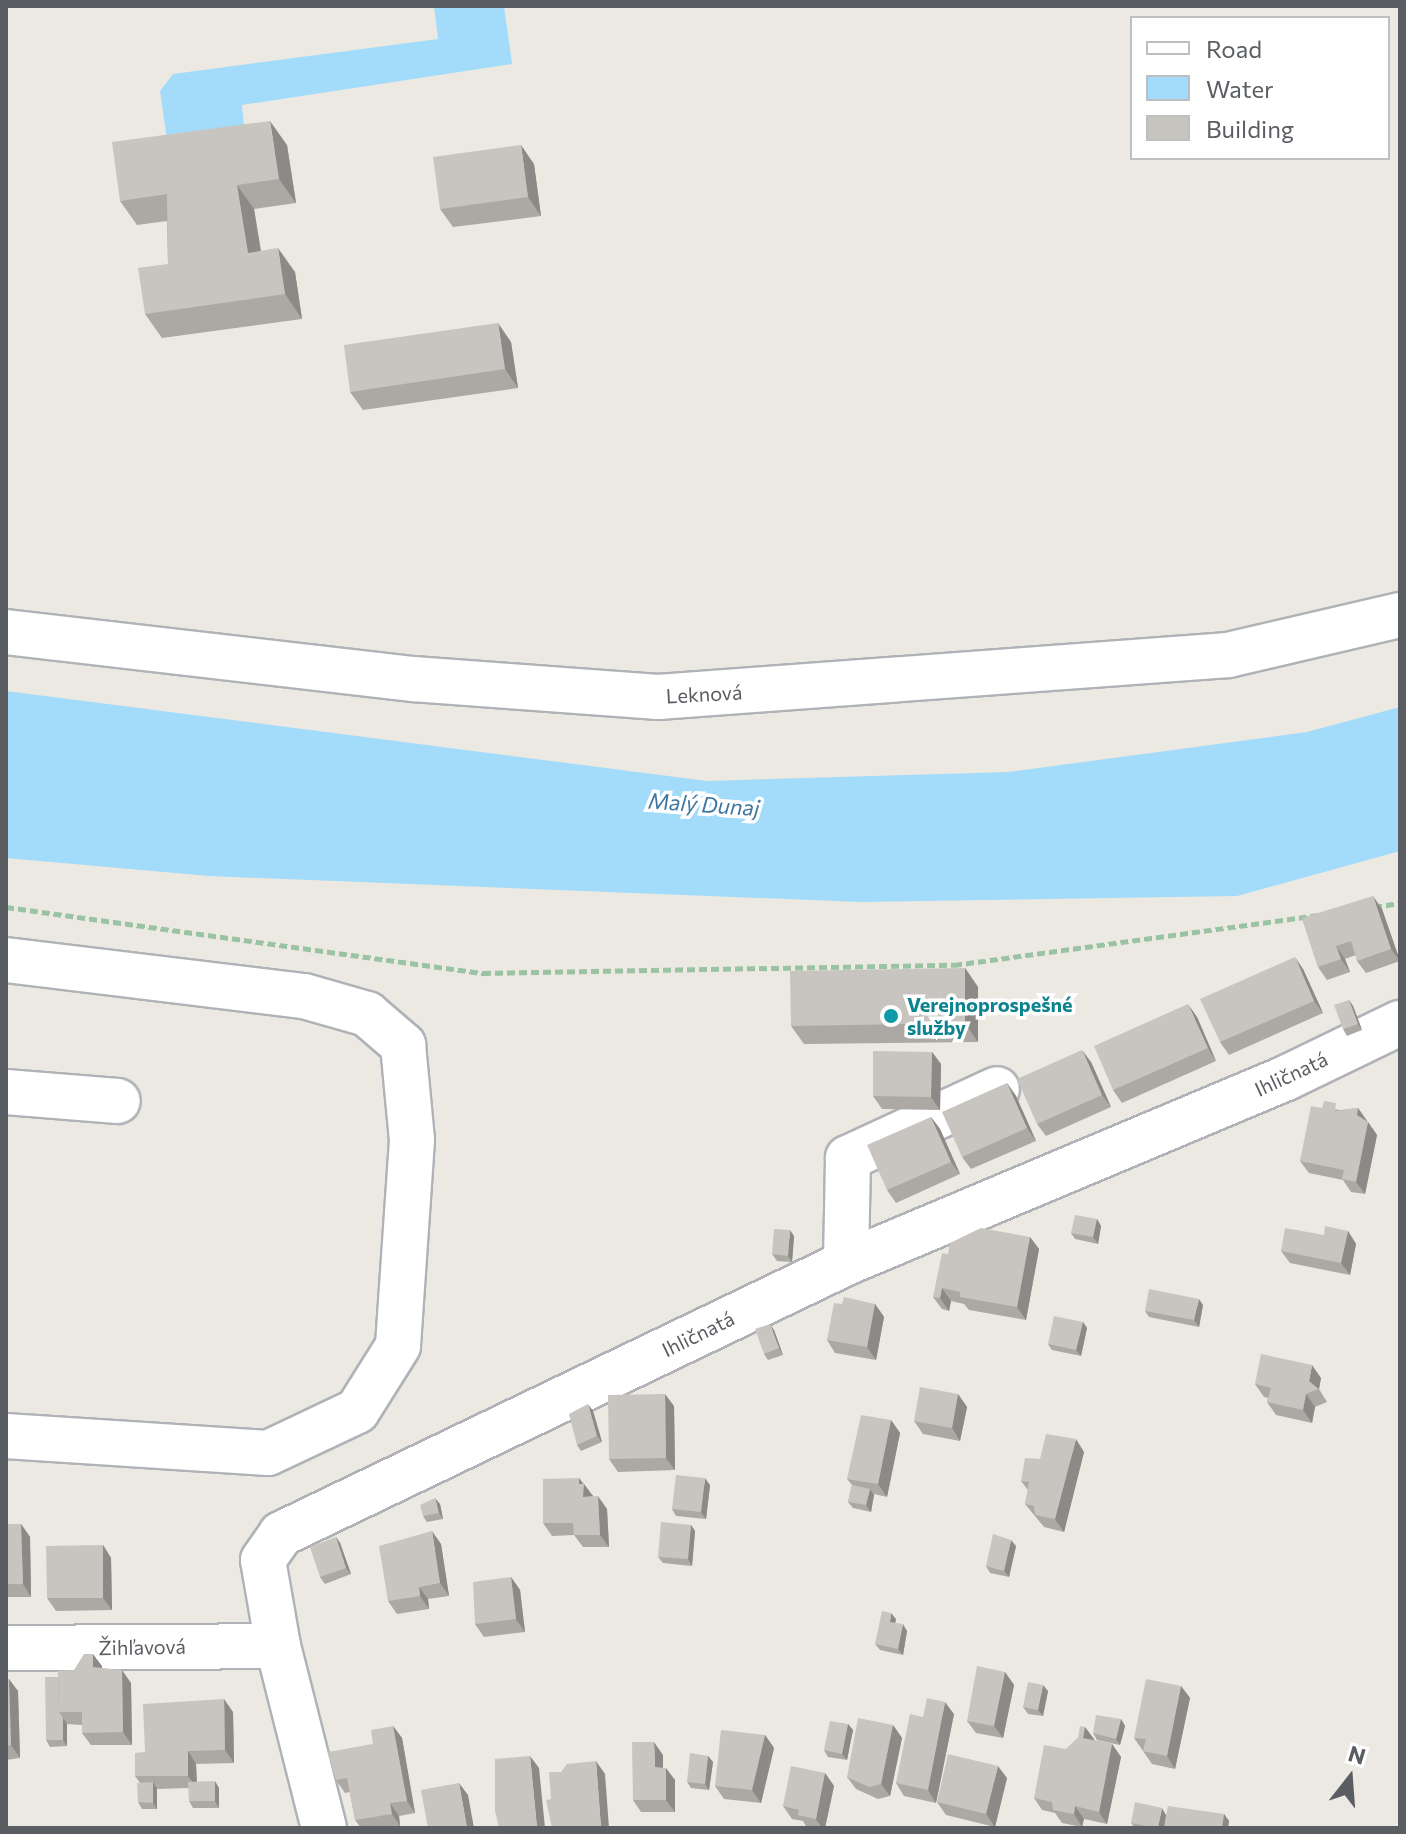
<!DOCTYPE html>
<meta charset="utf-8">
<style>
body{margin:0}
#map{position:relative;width:1406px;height:1834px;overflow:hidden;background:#ece9e2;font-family:Commissioner,sans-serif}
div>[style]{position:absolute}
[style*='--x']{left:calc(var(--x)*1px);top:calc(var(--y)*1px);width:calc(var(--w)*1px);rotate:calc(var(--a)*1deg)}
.water>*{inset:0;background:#a3dbfb}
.path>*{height:5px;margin-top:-2.5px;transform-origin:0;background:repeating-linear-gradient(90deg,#99c3a2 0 8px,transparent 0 12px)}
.roads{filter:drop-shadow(2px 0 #afb3b7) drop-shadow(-2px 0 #afb3b7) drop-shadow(0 2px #afb3b7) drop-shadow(0 -2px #afb3b7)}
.minor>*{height:44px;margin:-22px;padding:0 22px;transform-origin:22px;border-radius:22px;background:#fff}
.wall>*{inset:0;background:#aca9a4}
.shaded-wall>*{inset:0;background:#8c8986}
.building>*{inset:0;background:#c8c4bf}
.dots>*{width:22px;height:22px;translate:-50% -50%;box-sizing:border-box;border:4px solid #fff;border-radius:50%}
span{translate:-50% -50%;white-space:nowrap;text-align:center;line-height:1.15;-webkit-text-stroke:7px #fff;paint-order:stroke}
.street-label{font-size:20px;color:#5a5e62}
.culture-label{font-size:20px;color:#0d838f;font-weight:700}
.left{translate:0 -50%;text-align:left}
.water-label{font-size:22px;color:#4077a2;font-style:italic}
.frame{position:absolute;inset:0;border:8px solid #5a5e62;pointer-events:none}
.legend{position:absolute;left:1130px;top:16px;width:260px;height:144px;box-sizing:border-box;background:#fff;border:2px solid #bdbfc0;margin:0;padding:10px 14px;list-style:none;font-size:24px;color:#5a5e62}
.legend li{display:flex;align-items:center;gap:16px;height:40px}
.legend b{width:40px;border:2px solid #bdbfc0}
.north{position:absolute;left:1310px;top:1738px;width:80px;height:80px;-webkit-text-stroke:6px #fff;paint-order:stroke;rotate:17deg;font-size:22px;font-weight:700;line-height:32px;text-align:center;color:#5a5e62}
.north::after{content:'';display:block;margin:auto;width:28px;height:36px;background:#5a5e62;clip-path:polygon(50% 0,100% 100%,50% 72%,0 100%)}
</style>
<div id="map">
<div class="water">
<i style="clip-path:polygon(434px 6px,504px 6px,512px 64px,242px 105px,246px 151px,170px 161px,160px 91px,173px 74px,438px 39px)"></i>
<i style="clip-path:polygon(6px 691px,707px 781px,1009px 772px,1307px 732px,1400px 707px,1400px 851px,1237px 896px,860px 902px,209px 876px,6px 858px)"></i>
</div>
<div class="path">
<i style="--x:6;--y:907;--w:482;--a:7.9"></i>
<i style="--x:483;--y:973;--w:471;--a:-1"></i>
<i style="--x:954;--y:965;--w:366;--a:-7.8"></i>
<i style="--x:1374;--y:907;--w:26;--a:-9"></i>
</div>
<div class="roads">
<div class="minor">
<i style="--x:6;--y:632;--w:410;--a:6.6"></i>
<i style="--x:413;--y:679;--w:246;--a:4.2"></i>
<i style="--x:658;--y:697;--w:572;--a:-4.21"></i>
<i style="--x:1228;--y:655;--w:177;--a:-13.1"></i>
<i style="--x:6;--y:960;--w:300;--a:6.9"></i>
<i style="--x:304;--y:996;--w:66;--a:15.9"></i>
<i style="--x:367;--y:1014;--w:48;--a:40.7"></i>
<i style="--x:403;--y:1045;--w:95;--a:84.6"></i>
<i style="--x:412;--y:1140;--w:206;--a:93.9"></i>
<i style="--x:398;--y:1346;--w:77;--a:122.2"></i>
<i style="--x:357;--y:1411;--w:98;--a:154.7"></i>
<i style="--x:268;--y:1453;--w:263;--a:-176.3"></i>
<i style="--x:6;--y:1092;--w:112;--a:4.6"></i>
<i style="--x:846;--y:1263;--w:105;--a:-88.9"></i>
<i style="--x:848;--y:1158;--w:164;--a:-24.8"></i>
<i style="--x:6;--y:1648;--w:272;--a:-0.4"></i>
<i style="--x:324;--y:1828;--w:188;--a:-104.2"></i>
<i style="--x:278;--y:1646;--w:87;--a:-99.9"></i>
<i style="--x:263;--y:1560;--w:32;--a:-55"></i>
<i style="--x:281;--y:1534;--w:627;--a:-25.62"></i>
<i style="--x:846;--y:1263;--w:477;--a:-22.8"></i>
<i style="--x:1286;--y:1078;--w:127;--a:-25.8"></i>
</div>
</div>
<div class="wall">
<i style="clip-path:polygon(287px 145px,296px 203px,254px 209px,261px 251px,295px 272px,302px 319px,162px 338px,145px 314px,168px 264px,167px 221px,137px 225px,120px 201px)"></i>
<i style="clip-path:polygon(534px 164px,541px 216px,453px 227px,440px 209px)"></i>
<i style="clip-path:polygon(511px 342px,518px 388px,363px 410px,350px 392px)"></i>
<i style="clip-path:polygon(1382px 909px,1400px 961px,1366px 973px,1357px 961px,1356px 955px,1345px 959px,1350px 972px,1327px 980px,1318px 967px,1302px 918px)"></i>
<i style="clip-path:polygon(965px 968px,978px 987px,978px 1042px,804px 1044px,791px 1026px)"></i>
<i style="clip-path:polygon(1303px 969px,1323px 1013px,1229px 1055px,1220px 1042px)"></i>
<i style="clip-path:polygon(1349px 1000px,1353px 1006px,1362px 1030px,1347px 1036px,1343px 1029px)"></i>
<i style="clip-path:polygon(1197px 1017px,1216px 1061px,1122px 1103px,1113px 1090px)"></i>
<i style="clip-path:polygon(932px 1052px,941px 1064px,940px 1110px,882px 1109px,873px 1096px)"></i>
<i style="clip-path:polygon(1091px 1062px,1111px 1107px,1046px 1136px,1037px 1124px)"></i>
<i style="clip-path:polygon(1007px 1083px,1016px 1096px,1036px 1141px,971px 1169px,962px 1157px)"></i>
<i style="clip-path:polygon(1322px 1108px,1341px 1110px,1358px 1108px,1377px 1135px,1365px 1194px,1351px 1192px,1343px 1180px,1309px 1173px,1300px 1161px)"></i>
<i style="clip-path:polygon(931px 1117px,940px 1129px,960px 1174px,896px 1203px,887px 1190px)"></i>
<i style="clip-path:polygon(1097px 1219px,1101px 1226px,1098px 1244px,1075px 1239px,1071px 1233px)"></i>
<i style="clip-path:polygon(1348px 1231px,1356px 1244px,1350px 1275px,1290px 1263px,1281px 1251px,1324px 1235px)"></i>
<i style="clip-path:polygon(794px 1236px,792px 1262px,777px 1261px,772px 1254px)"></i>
<i style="clip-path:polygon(1030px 1237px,1039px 1249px,1026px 1320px,969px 1310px,964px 1304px,951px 1301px,949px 1311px,942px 1309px,933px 1297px,948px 1254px)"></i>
<i style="clip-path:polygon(842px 1304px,875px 1304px,884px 1317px,876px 1360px,835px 1353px,827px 1340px)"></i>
<i style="clip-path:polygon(1203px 1305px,1199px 1327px,1149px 1317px,1145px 1311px)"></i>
<i style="clip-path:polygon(1083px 1322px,1087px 1328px,1081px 1356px,1052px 1350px,1048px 1344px)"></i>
<i style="clip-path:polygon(774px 1330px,783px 1355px,768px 1360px,764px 1354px)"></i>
<i style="clip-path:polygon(1321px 1378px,1319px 1389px,1327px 1402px,1315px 1407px,1312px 1423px,1276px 1415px,1267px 1402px,1268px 1398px,1264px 1397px,1255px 1384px)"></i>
<i style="clip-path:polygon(958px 1394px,967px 1407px,960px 1441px,923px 1434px,914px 1421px)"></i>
<i style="clip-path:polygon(674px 1406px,675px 1470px,618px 1472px,609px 1459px)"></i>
<i style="clip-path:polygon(593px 1411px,602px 1442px,581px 1451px,577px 1445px)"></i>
<i style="clip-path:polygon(891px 1420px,900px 1433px,887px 1497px,874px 1494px,871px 1512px,853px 1508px,848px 1502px,852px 1485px,847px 1479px)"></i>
<i style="clip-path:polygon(1084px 1452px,1064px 1532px,1044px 1527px,1025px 1504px,1028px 1490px,1021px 1481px,1040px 1459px)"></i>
<i style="clip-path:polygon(579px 1478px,593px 1496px,607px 1509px,609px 1547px,583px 1547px,574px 1535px,552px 1536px,543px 1523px)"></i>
<i style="clip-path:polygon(710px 1485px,706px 1519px,676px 1516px,672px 1509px)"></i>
<i style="clip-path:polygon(440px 1504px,443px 1519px,427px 1522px,423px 1516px)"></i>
<i style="clip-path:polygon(6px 1524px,21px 1524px,30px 1537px,31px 1597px,6px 1597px)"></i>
<i style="clip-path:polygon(691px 1525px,695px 1531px,692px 1566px,663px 1563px,658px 1557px)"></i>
<i style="clip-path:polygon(336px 1537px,340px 1543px,351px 1574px,325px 1584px,320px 1577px)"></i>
<i style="clip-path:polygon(441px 1544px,449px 1596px,428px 1599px,429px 1609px,397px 1614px,388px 1601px)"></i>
<i style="clip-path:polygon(103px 1545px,111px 1558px,112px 1610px,56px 1611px,47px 1598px)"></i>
<i style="clip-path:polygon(1016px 1546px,1009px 1577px,990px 1573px,986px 1566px)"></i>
<i style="clip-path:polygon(511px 1577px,520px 1590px,525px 1632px,484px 1637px,475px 1624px)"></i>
<i style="clip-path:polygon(896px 1619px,895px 1623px,907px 1631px,903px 1655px,880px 1650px,875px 1644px)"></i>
<i style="clip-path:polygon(102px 1666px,102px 1668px,131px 1683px,132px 1745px,91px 1745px,82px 1733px,82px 1725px,67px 1724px,67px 1746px,50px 1747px,46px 1740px,58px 1677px,74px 1670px)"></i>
<i style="clip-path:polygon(1005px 1672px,1014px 1685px,1003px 1738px,976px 1733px,967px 1721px)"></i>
<i style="clip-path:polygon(6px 1679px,18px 1691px,20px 1758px,6px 1760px)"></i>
<i style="clip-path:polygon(1181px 1686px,1190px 1698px,1175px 1769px,1152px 1764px,1134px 1738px)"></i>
<i style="clip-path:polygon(1048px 1691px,1043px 1716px,1028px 1714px,1023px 1707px)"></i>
<i style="clip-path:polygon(233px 1712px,234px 1763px,196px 1764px,197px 1782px,219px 1788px,219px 1808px,193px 1808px,189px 1801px,189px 1788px,157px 1789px,157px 1809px,142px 1809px,138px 1802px,140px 1783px,135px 1776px,145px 1752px)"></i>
<i style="clip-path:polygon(954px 1714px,936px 1803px,904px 1796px,896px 1783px,923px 1717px)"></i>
<i style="clip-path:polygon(1121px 1719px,1125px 1726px,1120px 1745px,1097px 1740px,1093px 1733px)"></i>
<i style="clip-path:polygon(848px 1724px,853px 1730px,847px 1760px,828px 1757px,824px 1750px)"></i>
<i style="clip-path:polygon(893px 1725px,902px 1738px,890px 1796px,878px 1799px,856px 1789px,847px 1777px)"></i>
<i style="clip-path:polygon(393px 1726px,402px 1738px,415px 1813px,399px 1816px,400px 1826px,391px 1828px,361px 1828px,355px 1820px,350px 1792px,345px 1793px,336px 1780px)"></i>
<i style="clip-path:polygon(1085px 1727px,1094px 1740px,1112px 1744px,1121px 1757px,1107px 1824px,1084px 1819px,1082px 1827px,1062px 1823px,1055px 1813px,1042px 1810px,1034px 1798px,1066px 1749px,1078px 1738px)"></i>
<i style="clip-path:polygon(765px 1735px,774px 1748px,761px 1803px,724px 1799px,715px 1786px)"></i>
<i style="clip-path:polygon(663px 1755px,663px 1768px,675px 1780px,675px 1812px,641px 1812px,633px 1800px)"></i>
<i style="clip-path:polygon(708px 1756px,713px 1762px,709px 1790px,691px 1788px,687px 1782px)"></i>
<i style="clip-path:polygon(825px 1773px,834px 1786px,825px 1828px,807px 1828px,803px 1821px,792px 1819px,783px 1806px)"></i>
<i style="clip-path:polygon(1007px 1778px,995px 1827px,946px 1815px,937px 1802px)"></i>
<i style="clip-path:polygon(1224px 1814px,1229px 1821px,1228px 1828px,1135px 1828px,1131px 1823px,1166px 1815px)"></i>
</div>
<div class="shaded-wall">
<i style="clip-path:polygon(270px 121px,287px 145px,296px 203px,279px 179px)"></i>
<i style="clip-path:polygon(521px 145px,534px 164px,541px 216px,528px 197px)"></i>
<i style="clip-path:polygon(237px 185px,254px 209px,265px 277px,248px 253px)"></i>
<i style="clip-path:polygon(278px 248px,295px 272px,302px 319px,285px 294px)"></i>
<i style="clip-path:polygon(498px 323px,511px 342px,518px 388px,505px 369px)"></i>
<i style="clip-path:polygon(1373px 896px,1382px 909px,1400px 961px,1391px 949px)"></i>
<i style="clip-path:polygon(1336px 946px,1345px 959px,1350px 972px,1341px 959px)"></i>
<i style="clip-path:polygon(1295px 957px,1303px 969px,1323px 1013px,1314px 1001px)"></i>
<i style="clip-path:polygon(965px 968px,978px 987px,978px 1042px,965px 1023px)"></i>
<i style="clip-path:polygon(1349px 1000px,1353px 1006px,1362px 1030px,1358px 1024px)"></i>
<i style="clip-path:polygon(1188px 1004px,1197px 1017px,1216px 1061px,1208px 1048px)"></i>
<i style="clip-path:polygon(1082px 1050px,1091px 1062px,1111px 1107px,1102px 1095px)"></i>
<i style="clip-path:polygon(932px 1052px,941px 1064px,940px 1110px,931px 1097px)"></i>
<i style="clip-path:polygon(1007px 1083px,1016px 1096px,1036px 1141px,1027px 1128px)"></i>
<i style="clip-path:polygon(1358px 1108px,1367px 1121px,1366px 1128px,1357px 1115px)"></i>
<i style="clip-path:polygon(931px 1117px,940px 1129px,960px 1174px,951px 1162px)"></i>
<i style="clip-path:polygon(1368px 1122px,1377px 1135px,1365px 1194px,1356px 1182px)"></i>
<i style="clip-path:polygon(1097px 1219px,1101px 1226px,1098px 1244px,1093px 1237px)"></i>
<i style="clip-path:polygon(790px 1230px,794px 1236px,792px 1262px,788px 1256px)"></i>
<i style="clip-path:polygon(1348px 1231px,1356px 1244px,1350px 1275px,1341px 1263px)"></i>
<i style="clip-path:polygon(1030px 1237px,1039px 1249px,1026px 1320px,1017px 1307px)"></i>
<i style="clip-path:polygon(942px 1288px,951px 1301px,949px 1311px,940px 1298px)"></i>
<i style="clip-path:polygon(1199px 1299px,1203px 1305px,1199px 1327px,1194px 1320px)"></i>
<i style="clip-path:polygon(875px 1304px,884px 1317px,876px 1360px,867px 1347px)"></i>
<i style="clip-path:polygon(1083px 1322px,1087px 1328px,1081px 1356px,1076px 1350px)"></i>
<i style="clip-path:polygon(770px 1324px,774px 1330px,783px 1355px,779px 1348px)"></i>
<i style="clip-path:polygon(1312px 1365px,1321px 1378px,1319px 1389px,1309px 1381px)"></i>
<i style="clip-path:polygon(665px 1394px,674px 1406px,675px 1470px,666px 1458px)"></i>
<i style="clip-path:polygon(958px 1394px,967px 1407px,960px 1441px,952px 1428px)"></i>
<i style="clip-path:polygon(1306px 1394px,1315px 1407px,1312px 1423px,1303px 1410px)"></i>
<i style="clip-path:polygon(588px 1404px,593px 1411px,602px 1442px,597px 1436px)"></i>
<i style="clip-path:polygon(891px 1420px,900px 1433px,887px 1497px,878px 1484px)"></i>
<i style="clip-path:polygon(1076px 1439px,1084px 1452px,1064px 1532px,1055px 1519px)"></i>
<i style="clip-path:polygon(579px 1478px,584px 1485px,584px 1484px,593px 1496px,583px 1497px,579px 1484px)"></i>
<i style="clip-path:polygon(705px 1478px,710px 1485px,706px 1519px,701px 1512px)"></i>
<i style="clip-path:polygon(870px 1489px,874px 1495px,871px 1512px,866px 1505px)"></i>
<i style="clip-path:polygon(598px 1496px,607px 1509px,609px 1547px,600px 1535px)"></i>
<i style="clip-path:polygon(435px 1498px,440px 1504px,443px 1519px,439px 1513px)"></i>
<i style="clip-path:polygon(21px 1524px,30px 1537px,31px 1597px,23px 1584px)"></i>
<i style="clip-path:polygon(691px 1525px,695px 1531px,692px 1566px,688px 1559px)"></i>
<i style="clip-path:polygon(432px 1531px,441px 1544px,449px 1596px,440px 1583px)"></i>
<i style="clip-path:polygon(336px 1537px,340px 1543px,351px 1574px,346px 1568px)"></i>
<i style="clip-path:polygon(1011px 1540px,1016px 1546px,1009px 1577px,1004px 1571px)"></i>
<i style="clip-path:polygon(103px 1545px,111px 1558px,112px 1610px,103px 1598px)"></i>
<i style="clip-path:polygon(511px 1577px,520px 1590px,525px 1632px,516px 1619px)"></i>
<i style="clip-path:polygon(419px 1587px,428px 1599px,429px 1609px,420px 1596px)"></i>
<i style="clip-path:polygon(891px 1613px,896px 1619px,894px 1628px,890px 1622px)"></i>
<i style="clip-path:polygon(903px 1624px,907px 1631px,903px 1655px,898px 1649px)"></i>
<i style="clip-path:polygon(93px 1654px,102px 1666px,102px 1679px,93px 1667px)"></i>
<i style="clip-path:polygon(122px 1670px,131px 1683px,132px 1745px,123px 1732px)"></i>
<i style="clip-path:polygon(1005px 1672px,1014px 1685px,1003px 1738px,994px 1726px)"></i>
<i style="clip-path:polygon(9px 1679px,18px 1691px,20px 1758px,11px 1745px)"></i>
<i style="clip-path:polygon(1043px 1685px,1048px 1691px,1043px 1716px,1038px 1710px)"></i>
<i style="clip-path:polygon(1181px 1686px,1190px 1698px,1175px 1769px,1167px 1756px)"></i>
<i style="clip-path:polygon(224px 1699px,233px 1712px,234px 1763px,225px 1750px)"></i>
<i style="clip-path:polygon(945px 1702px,954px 1714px,936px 1803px,928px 1790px)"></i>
<i style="clip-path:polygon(63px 1718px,67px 1724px,67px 1746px,63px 1740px)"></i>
<i style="clip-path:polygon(1121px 1719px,1125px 1726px,1120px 1745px,1116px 1739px)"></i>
<i style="clip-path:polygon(848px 1724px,853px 1730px,847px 1760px,842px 1754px)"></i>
<i style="clip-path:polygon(893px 1725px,902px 1738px,890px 1796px,881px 1784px)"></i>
<i style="clip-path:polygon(393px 1726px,402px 1738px,415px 1813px,407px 1801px)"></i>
<i style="clip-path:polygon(1085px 1727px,1094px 1739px,1092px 1751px,1083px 1738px)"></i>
<i style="clip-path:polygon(765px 1735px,774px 1748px,761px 1803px,752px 1790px)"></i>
<i style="clip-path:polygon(654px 1742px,663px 1755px,663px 1780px,655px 1767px)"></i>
<i style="clip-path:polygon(1112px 1744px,1121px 1757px,1107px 1824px,1099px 1812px)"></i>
<i style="clip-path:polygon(188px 1751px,196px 1764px,197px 1788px,188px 1776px)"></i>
<i style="clip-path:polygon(530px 1756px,539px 1768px,545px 1828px,537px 1828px)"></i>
<i style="clip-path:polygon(708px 1756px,713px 1762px,709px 1790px,705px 1784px)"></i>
<i style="clip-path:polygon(596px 1761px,605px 1774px,609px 1828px,601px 1828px)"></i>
<i style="clip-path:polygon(998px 1766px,1007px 1778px,995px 1827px,986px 1814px)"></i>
<i style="clip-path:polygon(666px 1768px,675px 1780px,675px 1812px,666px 1800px)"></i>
<i style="clip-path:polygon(825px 1773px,834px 1786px,825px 1828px,822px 1828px,816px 1819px)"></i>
<i style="clip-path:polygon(215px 1781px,219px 1788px,219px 1808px,215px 1801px)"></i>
<i style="clip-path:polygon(153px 1782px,157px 1789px,157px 1809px,153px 1803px)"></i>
<i style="clip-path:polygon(459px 1783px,468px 1795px,474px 1828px,467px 1828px)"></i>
<i style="clip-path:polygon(390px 1803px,399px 1816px,400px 1826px,392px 1814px)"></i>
<i style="clip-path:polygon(1075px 1806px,1084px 1819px,1082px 1827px,1074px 1814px)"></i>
<i style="clip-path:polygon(1162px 1808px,1166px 1815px,1164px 1828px,1158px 1828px)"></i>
<i style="clip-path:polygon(1224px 1814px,1229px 1821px,1228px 1828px,1222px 1828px)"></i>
</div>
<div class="building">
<i style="clip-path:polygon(270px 121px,279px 179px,237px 185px,248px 253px,278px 248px,285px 294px,145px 314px,138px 268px,168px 264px,167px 194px,120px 201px,112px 142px)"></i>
<i style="clip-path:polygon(521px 145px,528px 197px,440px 209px,433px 157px)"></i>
<i style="clip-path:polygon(498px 323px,505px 369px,350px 392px,344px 345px)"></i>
<i style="clip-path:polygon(1373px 896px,1391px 949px,1357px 961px,1351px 941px,1336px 946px,1341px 959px,1318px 967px,1302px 918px)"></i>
<i style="clip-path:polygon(1295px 957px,1314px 1001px,1220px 1042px,1200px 999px)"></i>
<i style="clip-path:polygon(965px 968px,965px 1023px,791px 1026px,790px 971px)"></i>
<i style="clip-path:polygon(1349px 1000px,1358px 1024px,1343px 1029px,1334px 1005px)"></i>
<i style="clip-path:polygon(1188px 1004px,1208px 1048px,1113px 1090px,1094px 1046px)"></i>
<i style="clip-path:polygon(1082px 1050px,1102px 1095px,1037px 1124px,1017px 1079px)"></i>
<i style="clip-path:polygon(873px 1051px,932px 1052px,931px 1097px,873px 1096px)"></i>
<i style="clip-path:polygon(1007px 1083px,1027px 1128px,962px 1157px,942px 1112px)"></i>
<i style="clip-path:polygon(1324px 1101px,1336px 1103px,1335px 1111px,1358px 1108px,1357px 1115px,1368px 1122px,1356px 1182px,1342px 1179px,1344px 1170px,1300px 1161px,1311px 1106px,1322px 1108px)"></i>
<i style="clip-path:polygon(931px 1117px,951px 1162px,887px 1190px,867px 1145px)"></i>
<i style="clip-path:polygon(1075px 1215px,1097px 1219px,1093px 1237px,1071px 1233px)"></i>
<i style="clip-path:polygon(1325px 1226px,1348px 1231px,1341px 1263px,1281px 1251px,1285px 1228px,1324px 1235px)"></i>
<i style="clip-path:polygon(981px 1228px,1030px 1237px,1017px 1307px,960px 1297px,960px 1292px,942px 1288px,940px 1298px,933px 1297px,942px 1253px,948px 1254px,950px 1243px)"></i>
<i style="clip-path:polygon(774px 1229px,790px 1230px,788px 1256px,772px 1254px)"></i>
<i style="clip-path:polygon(1149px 1289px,1199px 1299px,1194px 1320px,1145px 1311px)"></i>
<i style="clip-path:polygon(844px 1297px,875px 1304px,867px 1347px,827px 1340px,834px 1303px,842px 1304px)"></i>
<i style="clip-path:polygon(1054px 1316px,1083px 1322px,1076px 1350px,1048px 1344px)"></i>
<i style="clip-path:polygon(770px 1324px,779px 1348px,764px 1354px,755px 1329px)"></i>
<i style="clip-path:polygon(1261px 1354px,1312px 1365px,1309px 1381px,1318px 1389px,1306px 1394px,1303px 1410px,1267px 1402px,1271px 1388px,1255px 1384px)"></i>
<i style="clip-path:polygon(920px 1387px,958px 1394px,952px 1428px,914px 1421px)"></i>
<i style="clip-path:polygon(665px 1394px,666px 1458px,609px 1459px,608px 1395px)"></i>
<i style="clip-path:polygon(588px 1404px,597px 1436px,577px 1445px,569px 1414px)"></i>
<i style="clip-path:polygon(861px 1415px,891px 1420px,878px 1484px,847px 1479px)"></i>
<i style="clip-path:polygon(1046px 1434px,1076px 1439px,1055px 1519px,1035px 1515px,1034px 1506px,1025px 1504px,1029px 1482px,1021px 1481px,1025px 1458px,1040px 1459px)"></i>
<i style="clip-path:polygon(676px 1475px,705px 1478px,701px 1512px,672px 1509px)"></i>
<i style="clip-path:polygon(579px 1478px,579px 1484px,584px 1484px,583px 1497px,598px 1496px,600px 1535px,574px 1535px,573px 1523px,543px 1523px,543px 1479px)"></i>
<i style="clip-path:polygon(852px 1485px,870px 1489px,866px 1505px,848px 1502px)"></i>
<i style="clip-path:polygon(435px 1498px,439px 1513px,423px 1516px,420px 1505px)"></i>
<i style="clip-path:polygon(661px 1522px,691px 1525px,688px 1559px,658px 1557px)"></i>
<i style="clip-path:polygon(6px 1524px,21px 1524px,23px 1584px,6px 1584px)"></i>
<i style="clip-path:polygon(432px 1531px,440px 1583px,419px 1587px,420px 1596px,388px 1601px,379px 1546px)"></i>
<i style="clip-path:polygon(993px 1534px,1011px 1540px,1004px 1571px,986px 1566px)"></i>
<i style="clip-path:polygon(336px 1537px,346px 1568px,320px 1577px,310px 1547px)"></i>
<i style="clip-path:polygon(103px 1545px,103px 1598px,47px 1598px,46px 1546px)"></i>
<i style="clip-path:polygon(511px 1577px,516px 1619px,475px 1624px,473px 1582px)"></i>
<i style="clip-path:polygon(882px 1611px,891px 1613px,890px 1622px,903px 1624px,898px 1649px,875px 1644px)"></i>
<i style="clip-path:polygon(84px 1654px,93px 1654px,93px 1667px,122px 1670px,123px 1732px,82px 1733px,82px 1712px,59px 1712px,58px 1671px,74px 1670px)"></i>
<i style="clip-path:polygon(977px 1666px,1005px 1672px,994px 1726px,967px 1721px)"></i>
<i style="clip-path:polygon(45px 1677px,58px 1677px,59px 1712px,63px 1718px,63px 1740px,46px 1740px)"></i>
<i style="clip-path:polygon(6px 1679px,9px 1679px,11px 1745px,6px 1746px)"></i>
<i style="clip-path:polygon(1146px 1679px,1181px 1686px,1167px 1756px,1143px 1751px,1146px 1739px,1134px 1738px)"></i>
<i style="clip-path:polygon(1028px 1682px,1043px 1685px,1038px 1710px,1023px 1707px)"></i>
<i style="clip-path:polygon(927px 1698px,945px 1702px,928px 1790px,896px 1783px,910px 1714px,923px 1717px)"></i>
<i style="clip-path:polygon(224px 1699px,225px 1750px,188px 1751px,188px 1776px,135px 1776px,135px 1753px,145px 1752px,143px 1704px)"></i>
<i style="clip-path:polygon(1096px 1715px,1121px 1719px,1116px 1739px,1093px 1733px)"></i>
<i style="clip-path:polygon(858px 1718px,893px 1725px,881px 1784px,869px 1787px,847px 1777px)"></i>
<i style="clip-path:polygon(830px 1721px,848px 1724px,842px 1754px,824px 1750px)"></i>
<i style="clip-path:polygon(393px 1726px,407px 1801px,390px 1803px,392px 1814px,355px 1820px,347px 1778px,336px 1780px,328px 1752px,373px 1744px,371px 1730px)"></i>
<i style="clip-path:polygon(1080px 1726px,1085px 1727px,1083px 1738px,1112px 1744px,1099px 1812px,1075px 1806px,1074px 1814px,1053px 1810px,1052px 1802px,1034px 1798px,1044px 1745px,1066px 1749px,1078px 1738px)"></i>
<i style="clip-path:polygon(721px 1730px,765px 1735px,752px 1790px,715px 1786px)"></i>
<i style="clip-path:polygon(632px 1742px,654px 1742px,655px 1767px,666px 1768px,666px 1800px,633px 1800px)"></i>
<i style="clip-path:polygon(690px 1753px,708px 1756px,705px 1784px,687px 1782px)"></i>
<i style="clip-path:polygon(948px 1754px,998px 1766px,986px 1814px,937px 1802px)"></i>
<i style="clip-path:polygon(530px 1756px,537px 1828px,499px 1828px,495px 1811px,495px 1759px)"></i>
<i style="clip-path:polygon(596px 1761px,601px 1828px,552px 1828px,546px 1800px,551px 1799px,549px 1772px,561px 1772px,567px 1764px)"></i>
<i style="clip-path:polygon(791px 1766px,825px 1773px,816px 1819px,798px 1815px,799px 1810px,783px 1806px)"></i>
<i style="clip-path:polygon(215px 1781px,215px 1801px,189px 1801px,188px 1782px)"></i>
<i style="clip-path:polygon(153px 1782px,153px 1803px,138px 1802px,137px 1783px)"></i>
<i style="clip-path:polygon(459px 1783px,467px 1828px,428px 1828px,421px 1790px)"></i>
<i style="clip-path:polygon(1135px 1802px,1162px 1808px,1158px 1828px,1131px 1823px)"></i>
<i style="clip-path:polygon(1168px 1806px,1224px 1814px,1222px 1828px,1164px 1828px)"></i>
</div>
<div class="dots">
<i style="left:891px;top:1016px;background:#0f9aa8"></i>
</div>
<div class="street-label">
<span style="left:704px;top:694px;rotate:-3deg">Leknová</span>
<span style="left:1291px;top:1074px;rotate:-25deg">Ihličnatá</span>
<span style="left:698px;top:1334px;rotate:-26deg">Ihličnatá</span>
<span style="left:142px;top:1647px;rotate:-1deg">Žihľavová</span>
</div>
<div class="culture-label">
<span class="left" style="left:907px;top:1016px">Verejnoprospešné<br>služby</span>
</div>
<div class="water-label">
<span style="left:704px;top:804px;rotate:4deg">Malý Dunaj</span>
</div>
<div class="frame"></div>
<ul class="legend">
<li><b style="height:10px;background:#fff"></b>Road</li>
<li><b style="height:22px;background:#a3dbfb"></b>Water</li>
<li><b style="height:22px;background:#c8c4bf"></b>Building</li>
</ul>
<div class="north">N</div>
</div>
